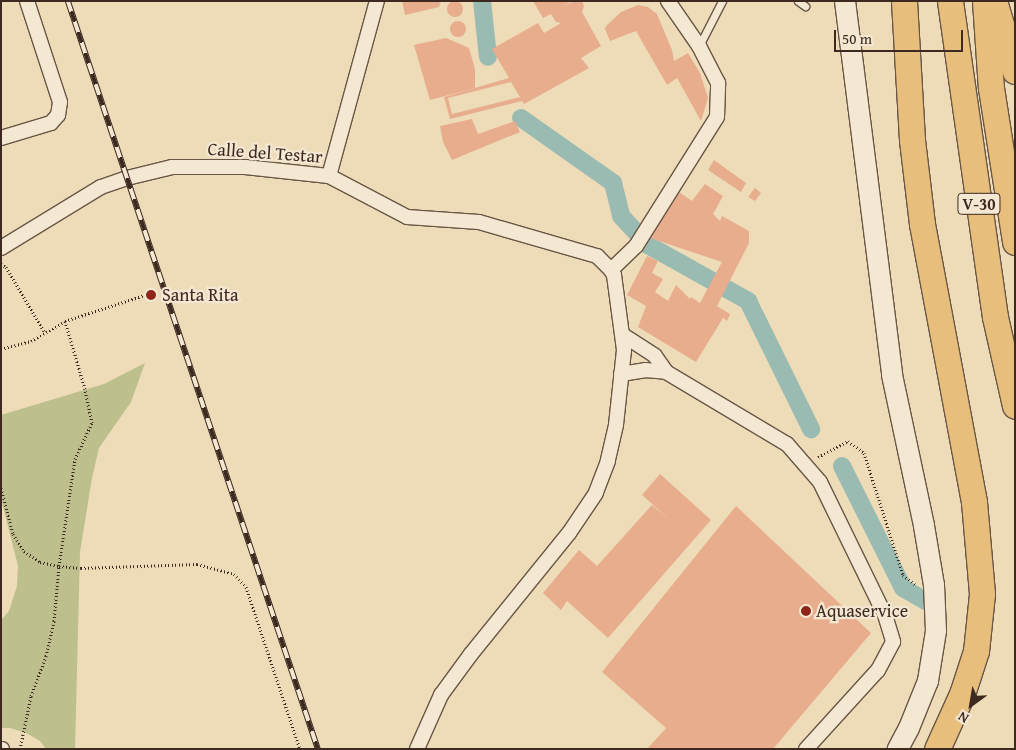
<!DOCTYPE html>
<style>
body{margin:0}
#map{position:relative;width:1016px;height:750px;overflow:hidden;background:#eedcb9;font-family:"Gentium Book Plus",serif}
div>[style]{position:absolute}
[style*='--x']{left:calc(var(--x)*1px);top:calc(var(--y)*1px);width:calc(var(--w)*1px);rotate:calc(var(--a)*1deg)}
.green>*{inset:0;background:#bdbf8c}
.canal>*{height:18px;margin:-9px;padding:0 9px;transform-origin:9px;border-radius:9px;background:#99bbb2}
.building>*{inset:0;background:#e8ad8d}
.round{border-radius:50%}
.path>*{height:3px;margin-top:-1.5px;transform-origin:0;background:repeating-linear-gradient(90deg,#3d2920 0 1px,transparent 0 3.5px)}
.roads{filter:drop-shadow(1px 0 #695646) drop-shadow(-1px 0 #695646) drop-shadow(0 1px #695646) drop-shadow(0 -1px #695646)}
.lane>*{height:7px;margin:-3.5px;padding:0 3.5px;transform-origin:3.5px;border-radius:3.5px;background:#f4e8d2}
.street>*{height:14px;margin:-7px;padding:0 7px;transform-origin:7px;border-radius:7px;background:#f4e8d2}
.secondary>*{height:20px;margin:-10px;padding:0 10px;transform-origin:10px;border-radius:10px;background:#f4e8d2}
.highway>*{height:25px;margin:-12.5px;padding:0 12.5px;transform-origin:12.5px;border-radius:12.5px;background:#e7be7c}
.rail>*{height:5.5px;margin-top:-2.75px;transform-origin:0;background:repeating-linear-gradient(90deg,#f4e8d2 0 11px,#3d2920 0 22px);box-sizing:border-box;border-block:1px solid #3d2920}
.dots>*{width:14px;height:14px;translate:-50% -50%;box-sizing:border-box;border:2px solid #f4e8d2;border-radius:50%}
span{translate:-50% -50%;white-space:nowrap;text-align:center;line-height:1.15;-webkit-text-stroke:4.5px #f4e8d2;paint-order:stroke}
.shield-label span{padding:1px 4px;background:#f4e8d2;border:1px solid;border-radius:4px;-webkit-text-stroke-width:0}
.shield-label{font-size:16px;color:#3d2920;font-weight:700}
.street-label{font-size:18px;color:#3d2920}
.poi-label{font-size:18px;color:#3d2920}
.left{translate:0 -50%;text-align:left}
.frame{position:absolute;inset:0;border:2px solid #3d2920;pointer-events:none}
.north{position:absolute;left:946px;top:680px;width:50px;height:50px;-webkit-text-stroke:4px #f4e8d2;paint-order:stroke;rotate:212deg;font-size:14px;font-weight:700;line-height:20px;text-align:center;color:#3d2920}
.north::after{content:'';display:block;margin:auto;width:18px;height:22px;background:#3d2920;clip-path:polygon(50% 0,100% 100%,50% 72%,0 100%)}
.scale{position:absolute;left:834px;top:30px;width:129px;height:22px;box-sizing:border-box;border:2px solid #3d2920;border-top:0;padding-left:6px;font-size:15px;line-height:18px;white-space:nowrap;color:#3d2920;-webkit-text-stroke:4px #f4e8d2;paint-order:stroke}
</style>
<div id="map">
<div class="green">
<i style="clip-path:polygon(145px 363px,131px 402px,99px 448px,92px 478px,80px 552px,75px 749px,46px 749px,40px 741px,26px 733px,10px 728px,1px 728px,1px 620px,9px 611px,17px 586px,18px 566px,1px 499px,1px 415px,104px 384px)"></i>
</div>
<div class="canal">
<i style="--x:482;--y:1;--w:56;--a:83.9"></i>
<i style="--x:521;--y:118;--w:113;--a:35.2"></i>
<i style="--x:613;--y:183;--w:34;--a:76"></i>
<i style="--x:621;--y:216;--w:40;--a:47"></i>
<i style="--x:648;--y:245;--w:115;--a:29.2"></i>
<i style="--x:748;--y:301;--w:143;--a:63.8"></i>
<i style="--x:842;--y:466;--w:136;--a:63.4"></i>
<i style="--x:903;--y:588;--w:28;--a:30"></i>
</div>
<div class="building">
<i style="clip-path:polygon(402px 1px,441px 1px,439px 7px,405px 15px)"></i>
<i style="clip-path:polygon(evenodd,533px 1px,572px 1px,563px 7px,574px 1px,582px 1px,584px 6px,582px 12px,601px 46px,581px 58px,589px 68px,524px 104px,522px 101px,450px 119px,444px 97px,509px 78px,492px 49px,538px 23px,544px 33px,561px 23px,556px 22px,551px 14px,543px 18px,533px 1px,511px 82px,520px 97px,452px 114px,448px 98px,511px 82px)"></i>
<i class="round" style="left:447px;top:1px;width:16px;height:16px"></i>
<i style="clip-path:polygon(638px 5px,648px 7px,657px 14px,672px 50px,674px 61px,688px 53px,700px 73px,708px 98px,701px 121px,677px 78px,667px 85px,636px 31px,610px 41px,605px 29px,606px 26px,621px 12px)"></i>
<i class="round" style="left:450px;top:21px;width:16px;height:16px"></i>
<i style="clip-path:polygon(446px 38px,469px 48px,475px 69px,475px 88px,430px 100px,414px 45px)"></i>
<i style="clip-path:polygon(472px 119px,478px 134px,515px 121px,520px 132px,452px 160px,443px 142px,440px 126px)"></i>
<i style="clip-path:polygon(714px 160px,746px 183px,741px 192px,708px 170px)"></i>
<i style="clip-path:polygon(705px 184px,723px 196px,713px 214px,720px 221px,722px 216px,749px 231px,749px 243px,717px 306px,730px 314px,727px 321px,723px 318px,696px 362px,638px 327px,646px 306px,627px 295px,647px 256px,658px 261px,652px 273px,663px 279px,655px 292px,668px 301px,676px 285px,690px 299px,691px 297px,700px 303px,722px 262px,650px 238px,679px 192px,692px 201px)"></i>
<i style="clip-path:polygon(755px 188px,761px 193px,755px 201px,748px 197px)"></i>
<i style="clip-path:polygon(660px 474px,711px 520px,608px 638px,567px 601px,561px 610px,543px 593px,579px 550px,597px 566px,652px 505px,670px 520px,642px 495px)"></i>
<i style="clip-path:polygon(736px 506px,871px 633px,773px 749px,647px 749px,666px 728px,602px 672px)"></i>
</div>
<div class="path">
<i style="--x:1;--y:264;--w:6;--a:31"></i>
<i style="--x:6;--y:267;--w:77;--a:59.4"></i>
<i style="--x:1;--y:349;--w:31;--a:-15"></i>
<i style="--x:31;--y:341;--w:39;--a:-30"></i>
<i style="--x:65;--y:321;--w:84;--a:-18"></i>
<i style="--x:818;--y:457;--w:34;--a:-28"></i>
<i style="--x:848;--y:441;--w:20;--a:37"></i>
<i style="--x:864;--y:453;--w:128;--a:72.3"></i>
<i style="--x:903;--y:575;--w:16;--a:38"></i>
<i style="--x:1;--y:488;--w:48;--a:75.4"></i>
<i style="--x:13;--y:534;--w:20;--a:57"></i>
<i style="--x:24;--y:551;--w:19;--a:35"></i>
<i style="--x:40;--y:562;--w:19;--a:12"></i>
<i style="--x:59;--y:566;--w:22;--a:5"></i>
<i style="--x:81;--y:568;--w:116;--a:-2"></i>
<i style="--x:197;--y:564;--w:38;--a:15"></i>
<i style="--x:234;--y:574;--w:18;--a:47"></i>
<i style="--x:246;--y:587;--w:171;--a:71.6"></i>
<i style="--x:20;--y:749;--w:54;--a:-78.3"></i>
<i style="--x:31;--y:696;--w:43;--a:-69.4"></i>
<i style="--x:46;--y:656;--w:36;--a:-77"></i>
<i style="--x:54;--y:621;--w:55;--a:-84.8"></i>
<i style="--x:59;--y:566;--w:108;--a:-81.5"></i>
<i style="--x:75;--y:459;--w:40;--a:-65"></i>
<i style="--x:92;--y:423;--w:35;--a:-102"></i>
<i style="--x:85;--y:389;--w:71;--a:-106.4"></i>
</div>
<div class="roads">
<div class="lane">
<i style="--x:798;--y:1;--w:9;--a:36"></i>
<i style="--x:699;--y:46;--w:51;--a:-62.9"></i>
</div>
<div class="street">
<i style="--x:1;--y:138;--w:52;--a:-16.7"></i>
<i style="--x:51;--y:123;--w:11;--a:-49"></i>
<i style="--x:58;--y:115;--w:13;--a:-81"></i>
<i style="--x:60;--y:102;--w:106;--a:-108.1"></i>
<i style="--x:329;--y:176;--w:181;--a:-74.7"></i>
<i style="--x:1;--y:248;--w:117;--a:-31.4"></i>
<i style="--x:101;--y:187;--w:28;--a:-19"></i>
<i style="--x:127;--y:178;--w:46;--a:-13.7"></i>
<i style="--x:172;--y:167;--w:73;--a:0"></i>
<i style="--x:245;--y:167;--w:84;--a:6.1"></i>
<i style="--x:329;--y:176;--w:88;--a:27.7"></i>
<i style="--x:407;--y:217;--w:72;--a:4"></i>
<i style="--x:479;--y:222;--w:123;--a:16.1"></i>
<i style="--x:597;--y:256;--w:20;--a:45"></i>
<i style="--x:611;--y:270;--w:6;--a:59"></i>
<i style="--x:614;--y:275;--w:76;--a:82.4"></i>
<i style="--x:624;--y:350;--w:75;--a:96.1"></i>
<i style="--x:616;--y:425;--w:37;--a:103"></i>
<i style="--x:608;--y:461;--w:34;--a:111"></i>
<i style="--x:596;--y:493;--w:48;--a:124"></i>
<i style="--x:569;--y:533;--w:156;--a:129"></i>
<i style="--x:471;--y:654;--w:51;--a:126.2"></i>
<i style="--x:441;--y:695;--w:59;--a:114"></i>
<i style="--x:611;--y:270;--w:35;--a:-44"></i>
<i style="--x:636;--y:246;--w:152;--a:-57.9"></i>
<i style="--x:717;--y:117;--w:34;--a:-88"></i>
<i style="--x:718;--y:83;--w:42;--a:-117.2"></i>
<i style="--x:699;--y:46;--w:55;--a:-124.6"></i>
<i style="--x:623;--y:335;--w:38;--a:33"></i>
<i style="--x:655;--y:356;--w:19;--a:55"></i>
<i style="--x:666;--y:372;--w:141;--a:30.8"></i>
<i style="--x:787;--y:444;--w:50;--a:49"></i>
<i style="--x:820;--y:482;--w:148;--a:64"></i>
<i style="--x:885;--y:615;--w:28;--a:73"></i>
<i style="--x:893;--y:642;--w:32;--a:118"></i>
<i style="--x:878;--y:670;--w:107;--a:132.3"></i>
<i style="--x:621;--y:374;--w:24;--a:-9"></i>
<i style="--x:645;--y:370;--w:21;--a:5"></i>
<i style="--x:1;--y:749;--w:1;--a:0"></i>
</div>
<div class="secondary">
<i style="--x:845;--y:1;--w:377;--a:82.8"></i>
<i style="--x:892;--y:375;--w:154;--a:78"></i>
<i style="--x:924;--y:526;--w:60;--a:80.4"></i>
<i style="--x:934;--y:585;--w:46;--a:87.5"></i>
<i style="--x:936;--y:631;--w:51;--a:99.1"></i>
<i style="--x:928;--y:681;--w:51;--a:112"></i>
<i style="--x:909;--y:728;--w:24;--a:118"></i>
</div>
<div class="highway">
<i style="--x:904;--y:1;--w:139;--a:86.7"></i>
<i style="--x:912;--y:140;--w:85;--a:83.2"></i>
<i style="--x:922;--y:224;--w:283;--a:79.4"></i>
<i style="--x:974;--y:502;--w:92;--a:85"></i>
<i style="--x:982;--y:594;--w:57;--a:96"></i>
<i style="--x:976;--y:651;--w:45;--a:108"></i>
<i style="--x:962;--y:694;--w:60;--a:114.4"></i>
<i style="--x:950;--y:1;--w:319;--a:81.9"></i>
<i style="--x:995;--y:317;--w:91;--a:77.3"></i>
<i style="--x:985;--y:1;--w:87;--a:86.1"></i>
<i style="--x:991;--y:88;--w:156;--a:81.1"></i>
<i style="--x:995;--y:4;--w:70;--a:73.4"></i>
</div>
</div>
<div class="rail">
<i style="--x:68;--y:1;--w:789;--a:71.52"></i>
</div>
<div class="dots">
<i style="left:151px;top:295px;background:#8f2418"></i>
<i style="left:806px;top:611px;background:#8f2418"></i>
</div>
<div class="shield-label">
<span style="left:979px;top:204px">V-30</span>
</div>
<div class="street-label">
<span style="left:265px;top:153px;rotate:4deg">Calle del Testar</span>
</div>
<div class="poi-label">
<span class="left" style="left:162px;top:295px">Santa Rita</span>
<span class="left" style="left:816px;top:611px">Aquaservice</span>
</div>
<div class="frame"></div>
<div class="north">N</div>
<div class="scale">50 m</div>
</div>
